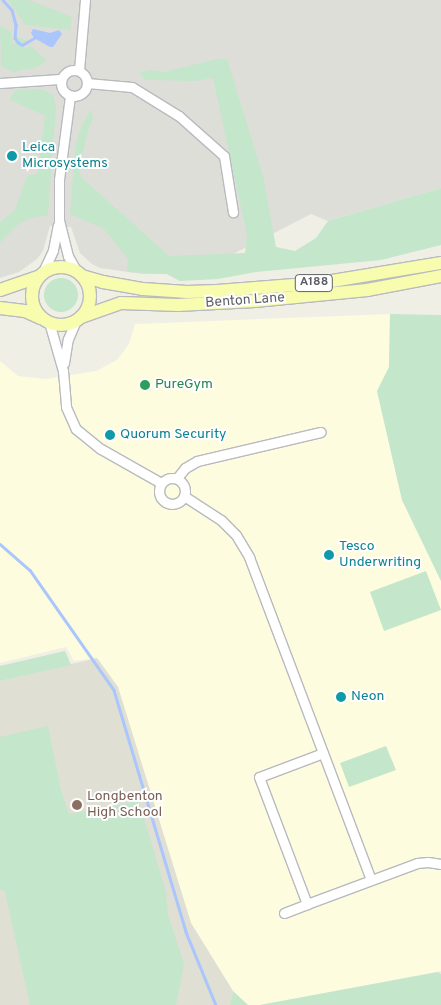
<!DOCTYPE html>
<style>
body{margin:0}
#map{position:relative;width:441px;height:1005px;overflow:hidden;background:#efefe6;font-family:Overpass,sans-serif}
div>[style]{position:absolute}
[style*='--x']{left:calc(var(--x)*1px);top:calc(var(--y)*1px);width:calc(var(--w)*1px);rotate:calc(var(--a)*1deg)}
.commercial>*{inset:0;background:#fdfcde}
.industrial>*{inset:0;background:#deded8}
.education>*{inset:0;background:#dfdfd4}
.green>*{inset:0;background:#c4e6cb}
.round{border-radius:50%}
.water>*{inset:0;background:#aac6fc}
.stream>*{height:2.5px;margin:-1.25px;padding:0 1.25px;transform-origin:1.25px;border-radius:1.25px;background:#aac6fc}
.roads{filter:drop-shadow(1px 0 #b8babf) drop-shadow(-1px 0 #b8babf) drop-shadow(0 1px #b8babf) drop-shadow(0 -1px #b8babf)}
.minor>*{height:9px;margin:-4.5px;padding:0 4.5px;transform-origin:4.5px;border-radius:4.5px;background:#fff}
.minor>.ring{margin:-4.5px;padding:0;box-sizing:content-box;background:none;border:9px solid #fff;border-radius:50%}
.primary>*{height:12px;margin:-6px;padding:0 6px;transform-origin:6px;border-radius:6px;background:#f8fcaf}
.primary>.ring{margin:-6px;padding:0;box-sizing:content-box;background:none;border:12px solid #f8fcaf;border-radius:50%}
.dots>*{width:14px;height:14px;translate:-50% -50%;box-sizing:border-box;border:2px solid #fff;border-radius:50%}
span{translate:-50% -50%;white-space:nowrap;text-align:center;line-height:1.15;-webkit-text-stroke:4px #fff;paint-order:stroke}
.shield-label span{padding:1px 4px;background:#fff;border:1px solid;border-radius:4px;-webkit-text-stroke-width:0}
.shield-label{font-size:12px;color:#5e6066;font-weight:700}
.culture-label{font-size:14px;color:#0d838f}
.left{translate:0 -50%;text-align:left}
.street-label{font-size:14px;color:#5e6066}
.leisure-label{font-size:14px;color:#27864d}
.education-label{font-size:14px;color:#785e54}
</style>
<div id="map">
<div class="commercial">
<i style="clip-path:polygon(390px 314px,389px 367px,377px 391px,402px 500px,441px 581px,441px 971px,260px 1005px,248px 1005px,233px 991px,191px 923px,118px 687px,97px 658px,74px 661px,66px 647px,0 663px,0 361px,18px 376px,46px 379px,96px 371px,117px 360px,129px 344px,135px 324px)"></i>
</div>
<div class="industrial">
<i style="clip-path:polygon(0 0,441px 0,441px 188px,328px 221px,311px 214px,180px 281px,167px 274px,143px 274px,100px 268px,92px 264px,80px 253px,71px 227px,50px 226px,43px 251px,37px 259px,19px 272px,0 278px)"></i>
</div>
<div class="education">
<i style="clip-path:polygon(97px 658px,118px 687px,191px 923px,233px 991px,230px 1005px,0 1005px,0 681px)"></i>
</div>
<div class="green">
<i style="clip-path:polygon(8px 0,29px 0,72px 17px,70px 30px,25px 25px)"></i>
<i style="clip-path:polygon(0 25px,11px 32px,12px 43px,15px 45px,14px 35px,30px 43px,20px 47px,24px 49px,31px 46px,46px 60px,38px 67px,14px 72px,1px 66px)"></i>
<i style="clip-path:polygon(217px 59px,227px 59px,263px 176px,276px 247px,295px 251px,316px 238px,328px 221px,441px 188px,441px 245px,381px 260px,256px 272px,218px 279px,180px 281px,167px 274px,127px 272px,128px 259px,104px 229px,70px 214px,75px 147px,81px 127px,91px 109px,93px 118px,88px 131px,79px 169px,81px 177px,169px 256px,245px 253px,247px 235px,213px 78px,195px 81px,145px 80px,139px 73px,149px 70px,164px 72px)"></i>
<i style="clip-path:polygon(41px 89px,53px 95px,56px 106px,48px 215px,31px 218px,20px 223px,0 243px,0 222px,15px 210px,27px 176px,37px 174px,45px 116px,9px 99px,16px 90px)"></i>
<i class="round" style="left:44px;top:278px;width:34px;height:34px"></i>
<i style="clip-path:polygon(390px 314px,441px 315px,441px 581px,402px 500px,377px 391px,389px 367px)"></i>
<i style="clip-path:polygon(426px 571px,441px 610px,384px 631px,370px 592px)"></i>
<i style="clip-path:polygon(65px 651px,71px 665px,0 681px,0 666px)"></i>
<i style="clip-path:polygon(48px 726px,61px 790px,69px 814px,139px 801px,166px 892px,168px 915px,184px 964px,176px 1005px,30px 1005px,5px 892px,0 889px,0 737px)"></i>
<i style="clip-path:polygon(386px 746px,396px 770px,349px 787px,340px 763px)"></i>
<i style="clip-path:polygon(438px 972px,441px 974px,441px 1005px,260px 1005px)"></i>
<i style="clip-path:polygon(233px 991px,248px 1005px,230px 1005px)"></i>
</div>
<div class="water">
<i style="clip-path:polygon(33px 29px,50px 33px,59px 30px,62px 34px,53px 47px,50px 47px,34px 38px,31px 33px)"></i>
</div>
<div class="stream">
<i style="--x:3;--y:0;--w:13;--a:48"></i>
<i style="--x:12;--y:10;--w:16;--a:75"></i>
<i style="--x:16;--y:25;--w:13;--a:94"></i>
<i style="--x:15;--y:38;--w:5;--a:53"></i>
<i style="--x:18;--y:42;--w:5;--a:37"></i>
<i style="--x:22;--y:45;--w:14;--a:-30"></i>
<i style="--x:0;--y:544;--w:40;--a:41"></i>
<i style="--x:30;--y:570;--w:146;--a:55"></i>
<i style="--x:114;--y:690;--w:252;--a:73.4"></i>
<i style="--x:186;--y:932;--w:79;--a:67.7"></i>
</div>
<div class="roads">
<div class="minor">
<i class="ring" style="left:61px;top:70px;width:17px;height:17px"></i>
<i style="--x:79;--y:70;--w:70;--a:-85.1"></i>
<i style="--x:0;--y:83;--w:60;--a:-3.8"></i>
<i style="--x:87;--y:83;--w:45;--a:5.1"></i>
<i style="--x:132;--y:87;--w:55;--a:31.7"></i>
<i style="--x:179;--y:116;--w:60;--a:41.6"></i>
<i style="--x:224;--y:156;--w:57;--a:80.9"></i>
<i style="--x:70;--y:96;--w:85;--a:97.5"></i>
<i style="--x:59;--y:180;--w:40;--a:90"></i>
<i style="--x:59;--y:220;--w:37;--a:76"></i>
<i style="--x:68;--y:256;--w:18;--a:61"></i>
<i style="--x:42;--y:274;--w:26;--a:-65"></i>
<i style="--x:53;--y:250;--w:25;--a:-79"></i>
<i style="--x:49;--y:322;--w:51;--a:74.1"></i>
<i style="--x:63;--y:371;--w:36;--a:85"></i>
<i style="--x:66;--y:407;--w:24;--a:66"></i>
<i style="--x:76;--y:429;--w:32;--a:39"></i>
<i style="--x:101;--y:449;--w:69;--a:29.5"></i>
<i style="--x:64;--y:363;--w:24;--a:-81"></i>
<i style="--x:68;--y:339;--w:21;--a:-67"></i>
<i class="ring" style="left:159px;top:478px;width:17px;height:17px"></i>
<i style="--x:177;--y:478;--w:13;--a:-51"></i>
<i style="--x:185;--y:468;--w:14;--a:-30"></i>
<i style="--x:197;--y:461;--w:127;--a:-13.2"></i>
<i style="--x:184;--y:496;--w:44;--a:33"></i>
<i style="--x:221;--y:520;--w:21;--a:45"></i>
<i style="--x:236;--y:535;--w:26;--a:59"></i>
<i style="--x:249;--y:557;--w:345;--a:69.3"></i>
<i style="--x:323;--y:753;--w:68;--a:159.4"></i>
<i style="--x:259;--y:777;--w:136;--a:69.3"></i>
<i style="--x:307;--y:904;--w:117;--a:-20.4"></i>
<i style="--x:417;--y:863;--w:11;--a:-5"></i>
<i style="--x:428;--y:862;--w:13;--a:9"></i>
<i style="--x:284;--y:913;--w:25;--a:-21"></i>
</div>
<div class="primary">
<i class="ring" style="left:32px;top:267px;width:46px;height:46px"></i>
<i style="--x:82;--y:276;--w:22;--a:16"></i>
<i style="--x:103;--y:282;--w:41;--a:9.9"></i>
<i style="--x:143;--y:289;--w:44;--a:3.9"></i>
<i style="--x:187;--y:292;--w:30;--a:-2"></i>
<i style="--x:217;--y:291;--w:103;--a:-4.4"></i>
<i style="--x:320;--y:283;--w:123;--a:-9.4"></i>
<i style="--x:0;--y:290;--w:40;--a:-18.9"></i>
<i style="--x:0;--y:308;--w:25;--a:7"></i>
<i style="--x:25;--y:311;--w:17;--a:24"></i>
<i style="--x:81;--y:317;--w:42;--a:-19.3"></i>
<i style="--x:121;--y:303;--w:57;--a:2"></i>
<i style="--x:178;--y:305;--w:77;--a:-3"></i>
<i style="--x:255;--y:301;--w:113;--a:-5.6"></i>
<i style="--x:367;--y:290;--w:75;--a:-10.7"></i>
</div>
</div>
<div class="dots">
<i style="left:12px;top:156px;background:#0f9aa8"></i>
<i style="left:145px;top:385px;background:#2e9e5b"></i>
<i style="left:110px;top:435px;background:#0f9aa8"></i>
<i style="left:329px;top:555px;background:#0f9aa8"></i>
<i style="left:341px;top:697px;background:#0f9aa8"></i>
<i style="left:77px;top:805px;background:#8d6e63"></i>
</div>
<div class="shield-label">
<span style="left:314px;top:283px">A188</span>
</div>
<div class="culture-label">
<span class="left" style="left:22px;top:156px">Leica<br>Microsystems</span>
<span class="left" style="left:120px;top:435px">Quorum Security</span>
<span class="left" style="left:339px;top:555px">Tesco<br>Underwriting</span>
<span class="left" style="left:351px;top:697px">Neon</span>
</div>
<div class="street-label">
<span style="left:245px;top:301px;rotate:-4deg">Benton Lane</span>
</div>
<div class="leisure-label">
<span class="left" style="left:155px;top:385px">PureGym</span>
</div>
<div class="education-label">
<span class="left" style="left:87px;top:805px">Longbenton<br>High School</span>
</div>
</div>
